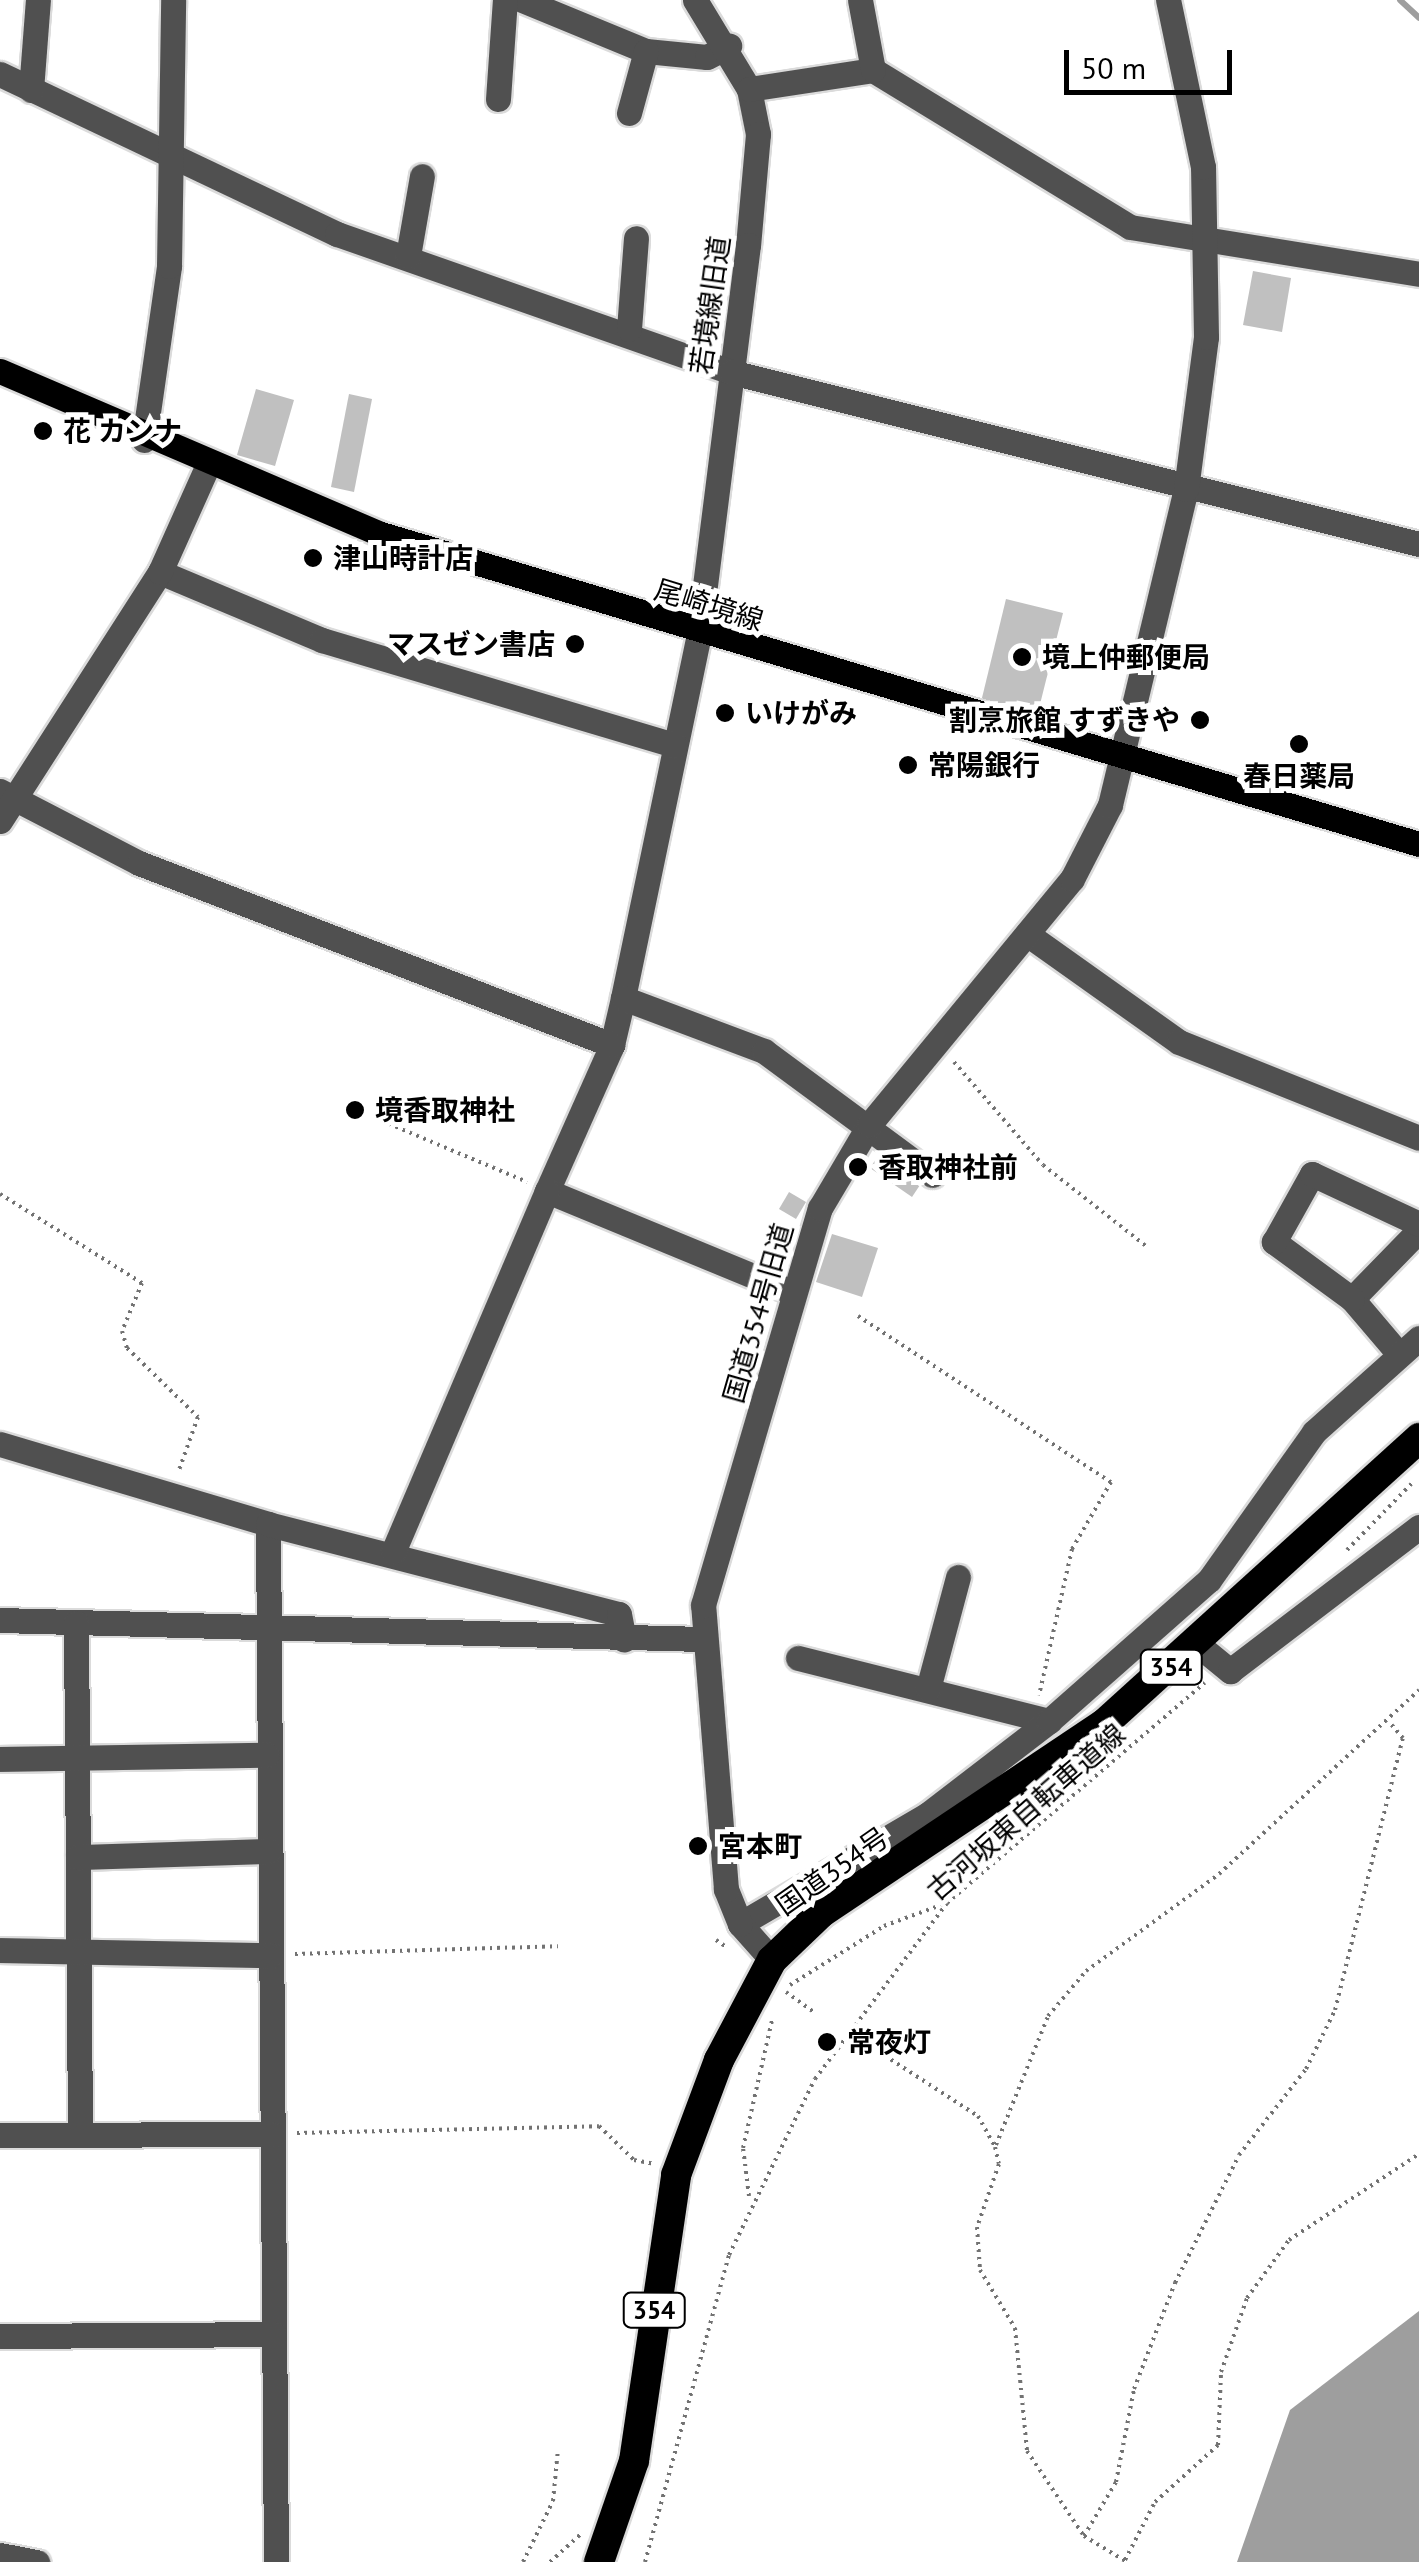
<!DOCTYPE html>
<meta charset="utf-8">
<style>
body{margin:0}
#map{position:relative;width:1419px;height:2562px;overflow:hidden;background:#fff;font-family:"PT Sans","Noto Sans JP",sans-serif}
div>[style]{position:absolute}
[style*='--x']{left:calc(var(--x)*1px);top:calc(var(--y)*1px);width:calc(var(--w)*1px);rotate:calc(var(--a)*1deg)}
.water>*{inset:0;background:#9e9e9e}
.stream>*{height:6px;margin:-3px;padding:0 3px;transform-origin:3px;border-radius:3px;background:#9e9e9e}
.building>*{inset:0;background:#c0c0c0}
.path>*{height:4px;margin-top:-2px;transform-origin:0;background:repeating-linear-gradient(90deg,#727272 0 2.5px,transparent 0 7.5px)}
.roads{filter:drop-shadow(2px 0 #dbdbdb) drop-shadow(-2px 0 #dbdbdb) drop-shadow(0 2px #dbdbdb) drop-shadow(0 -2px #dbdbdb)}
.minor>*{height:25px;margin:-12.5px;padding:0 12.5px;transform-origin:12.5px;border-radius:12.5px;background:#505050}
.major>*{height:25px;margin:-12.5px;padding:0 12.5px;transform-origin:12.5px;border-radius:12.5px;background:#000}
.highway>*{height:30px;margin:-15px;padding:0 15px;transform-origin:15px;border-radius:15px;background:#000}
.dots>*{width:28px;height:28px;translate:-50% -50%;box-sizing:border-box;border:5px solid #fff;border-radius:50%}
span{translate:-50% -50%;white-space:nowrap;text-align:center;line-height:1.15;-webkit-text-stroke:10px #fff;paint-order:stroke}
.shield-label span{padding:2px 8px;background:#fff;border:2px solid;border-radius:8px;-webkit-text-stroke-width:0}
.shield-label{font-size:25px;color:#000;font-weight:700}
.street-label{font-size:28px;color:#000}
.poi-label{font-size:28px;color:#000;font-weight:700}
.left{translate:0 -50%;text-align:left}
.right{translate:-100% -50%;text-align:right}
.scale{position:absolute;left:1064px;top:50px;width:168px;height:45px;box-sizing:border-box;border:5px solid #000;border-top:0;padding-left:12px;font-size:30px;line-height:35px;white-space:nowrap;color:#000;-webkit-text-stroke:8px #fff;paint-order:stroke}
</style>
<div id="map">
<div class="water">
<i style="clip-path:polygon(1419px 2311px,1419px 2562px,1237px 2562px,1290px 2410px)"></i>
</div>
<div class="stream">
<i style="--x:1400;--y:0;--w:26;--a:43"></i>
</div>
<div class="building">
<i style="clip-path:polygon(1253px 271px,1291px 278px,1282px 332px,1243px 325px)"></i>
<i style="clip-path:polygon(256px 389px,294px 400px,275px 466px,237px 455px)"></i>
<i style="clip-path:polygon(349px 394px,372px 399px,354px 492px,331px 487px)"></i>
<i style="clip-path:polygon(1006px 599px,1063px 613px,1037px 716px,981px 702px)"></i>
<i style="clip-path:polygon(882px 1150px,924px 1179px,912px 1197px,870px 1168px)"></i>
<i style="clip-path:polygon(789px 1192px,806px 1202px,796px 1219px,779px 1209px)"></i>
<i style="clip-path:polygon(832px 1234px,878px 1248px,862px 1297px,816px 1282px)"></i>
</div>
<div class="path">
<i style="--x:954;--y:1062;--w:136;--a:49.2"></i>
<i style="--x:1043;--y:1165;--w:131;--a:38.2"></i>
<i style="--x:375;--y:1118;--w:165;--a:22.8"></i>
<i style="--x:0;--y:1194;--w:168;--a:32.1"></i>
<i style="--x:142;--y:1283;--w:52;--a:112.6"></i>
<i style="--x:122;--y:1331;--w:18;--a:74"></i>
<i style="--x:127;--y:1348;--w:99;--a:44.2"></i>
<i style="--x:198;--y:1417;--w:59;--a:109.7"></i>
<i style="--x:858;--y:1316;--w:303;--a:33.3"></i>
<i style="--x:1111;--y:1482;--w:78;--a:120.2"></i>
<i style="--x:1072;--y:1549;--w:150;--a:102.7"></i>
<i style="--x:1347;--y:1550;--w:96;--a:-45.8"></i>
<i style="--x:716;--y:1940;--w:14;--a:34"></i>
<i style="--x:295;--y:1954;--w:263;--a:-1.7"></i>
<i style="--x:790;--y:1985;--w:111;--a:-32.1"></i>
<i style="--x:884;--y:1926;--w:67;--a:-20.1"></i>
<i style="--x:786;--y:1992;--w:34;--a:36"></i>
<i style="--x:847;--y:2031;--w:156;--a:33"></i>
<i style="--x:978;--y:2116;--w:35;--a:61"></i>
<i style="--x:995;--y:2147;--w:17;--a:77"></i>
<i style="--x:999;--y:2164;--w:67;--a:109.2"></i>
<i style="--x:977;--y:2227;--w:43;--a:86"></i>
<i style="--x:980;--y:2270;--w:68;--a:58.9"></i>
<i style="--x:1015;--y:2328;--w:124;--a:84.4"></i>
<i style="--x:1027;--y:2451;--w:102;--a:56.2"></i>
<i style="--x:1084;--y:2536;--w:50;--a:31.2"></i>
<i style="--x:297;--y:2133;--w:302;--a:-1.3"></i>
<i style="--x:599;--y:2126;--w:49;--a:44.2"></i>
<i style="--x:634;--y:2160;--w:20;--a:11"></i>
<i style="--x:996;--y:2145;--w:139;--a:-68"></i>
<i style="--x:1048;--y:2016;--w:59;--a:-49.8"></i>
<i style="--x:1086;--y:1971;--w:165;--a:-36.1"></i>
<i style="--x:1219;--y:1874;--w:272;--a:-42.6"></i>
<i style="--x:749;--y:2196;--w:48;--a:-97.1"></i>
<i style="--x:743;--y:2148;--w:131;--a:-77.2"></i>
<i style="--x:1084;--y:2536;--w:63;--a:-59.3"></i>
<i style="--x:1116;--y:2482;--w:95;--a:-79"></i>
<i style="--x:1134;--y:2389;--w:114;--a:-68.9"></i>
<i style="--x:1175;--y:2283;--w:143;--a:-63.4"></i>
<i style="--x:1239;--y:2155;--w:109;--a:-52.1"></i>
<i style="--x:1306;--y:2069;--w:66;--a:-63.8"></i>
<i style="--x:1335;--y:2010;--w:280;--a:-76"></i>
<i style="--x:1403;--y:1738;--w:18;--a:-131"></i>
<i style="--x:1125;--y:2560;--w:65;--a:-62.7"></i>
<i style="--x:1155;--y:2502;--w:85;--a:-42.1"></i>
<i style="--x:1218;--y:2445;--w:73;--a:-87.6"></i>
<i style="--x:1221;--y:2372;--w:78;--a:-70.6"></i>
<i style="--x:1247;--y:2298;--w:72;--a:-54.1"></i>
<i style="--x:1289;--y:2240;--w:156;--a:-33.5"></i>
<i style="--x:523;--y:2562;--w:68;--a:-63.8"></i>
<i style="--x:553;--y:2501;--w:52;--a:-84.5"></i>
<i style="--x:550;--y:2562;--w:42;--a:-42.1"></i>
<i style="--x:645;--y:2562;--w:318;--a:-74.7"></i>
<i style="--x:729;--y:2255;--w:196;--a:-64"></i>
<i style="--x:815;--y:2079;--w:220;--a:-53.1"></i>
<i style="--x:947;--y:1903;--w:339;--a:-40.5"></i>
</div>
<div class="roads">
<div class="minor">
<i style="--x:522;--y:0;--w:134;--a:22.4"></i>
<i style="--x:646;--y:51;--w:61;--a:5.6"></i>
<i style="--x:707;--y:57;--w:25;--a:-27"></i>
<i style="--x:695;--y:0;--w:104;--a:58.8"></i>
<i style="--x:749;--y:89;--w:46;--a:78.7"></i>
<i style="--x:758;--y:134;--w:111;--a:95.1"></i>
<i style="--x:748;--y:245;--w:392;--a:97.2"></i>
<i style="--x:699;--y:634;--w:372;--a:101.8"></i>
<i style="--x:623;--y:998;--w:48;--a:103.2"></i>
<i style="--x:612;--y:1045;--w:160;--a:114"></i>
<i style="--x:547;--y:1191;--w:265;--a:22.4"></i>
<i style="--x:873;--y:70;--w:301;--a:31.4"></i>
<i style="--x:1130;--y:227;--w:293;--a:9.2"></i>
<i style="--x:0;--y:74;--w:373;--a:25.4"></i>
<i style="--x:337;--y:234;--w:417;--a:19.3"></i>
<i style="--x:731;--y:372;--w:709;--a:14.04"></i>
<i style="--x:749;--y:89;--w:125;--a:-8.7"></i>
<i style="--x:873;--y:70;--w:71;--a:-100.5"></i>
<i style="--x:31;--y:90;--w:90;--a:-85.6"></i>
<i style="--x:498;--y:99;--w:99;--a:-86"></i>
<i style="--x:629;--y:113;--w:64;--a:-74.7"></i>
<i style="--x:408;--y:256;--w:81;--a:-80.1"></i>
<i style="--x:629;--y:329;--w:91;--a:-85.6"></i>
<i style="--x:144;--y:440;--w:176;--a:-81.8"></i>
<i style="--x:169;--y:266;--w:266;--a:-89.1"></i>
<i style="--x:160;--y:572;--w:176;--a:22.8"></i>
<i style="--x:322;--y:640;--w:368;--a:16.6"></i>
<i style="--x:0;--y:791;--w:157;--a:27.4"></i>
<i style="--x:139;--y:863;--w:507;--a:21.05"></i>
<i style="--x:0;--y:821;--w:296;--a:-57.3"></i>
<i style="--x:160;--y:572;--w:115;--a:-65.9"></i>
<i style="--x:1027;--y:934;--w:186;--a:35.4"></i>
<i style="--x:1179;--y:1042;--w:258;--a:21.8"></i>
<i style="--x:623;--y:998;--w:151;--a:20.6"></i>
<i style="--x:764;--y:1051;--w:209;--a:36.4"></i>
<i style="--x:1352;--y:1299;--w:96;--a:-45.8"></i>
<i style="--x:1398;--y:1353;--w:71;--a:-130.4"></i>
<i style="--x:1352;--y:1299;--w:97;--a:-143.8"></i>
<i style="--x:1274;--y:1242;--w:78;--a:-60.8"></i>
<i style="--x:1312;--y:1174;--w:118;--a:25"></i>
<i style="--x:0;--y:1444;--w:280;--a:16.6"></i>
<i style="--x:268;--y:1524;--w:1038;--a:89.56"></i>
<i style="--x:268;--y:1524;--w:362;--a:14.4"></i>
<i style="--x:619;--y:1614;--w:26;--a:79"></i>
<i style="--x:393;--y:1552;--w:392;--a:-66.9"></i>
<i style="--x:0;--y:1620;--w:703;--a:1.55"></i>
<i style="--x:76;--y:1623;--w:512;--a:89.55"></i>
<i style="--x:1197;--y:1644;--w:43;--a:39.3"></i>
<i style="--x:1230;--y:1671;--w:238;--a:-37.3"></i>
<i style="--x:798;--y:1658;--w:259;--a:14.1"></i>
<i style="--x:928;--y:1689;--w:116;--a:-75"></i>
<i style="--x:0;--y:1759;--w:267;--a:-0.9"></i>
<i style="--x:78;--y:1857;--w:191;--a:-1.8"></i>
<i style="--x:740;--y:1924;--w:218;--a:-30.3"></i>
<i style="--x:928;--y:1814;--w:153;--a:-37.5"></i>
<i style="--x:1049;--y:1721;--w:213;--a:-41.4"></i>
<i style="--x:1209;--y:1580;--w:181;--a:-54.6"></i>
<i style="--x:1314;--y:1432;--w:141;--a:-41.8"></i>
<i style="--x:0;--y:1950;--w:271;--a:1.1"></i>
<i style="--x:772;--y:1960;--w:48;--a:-131.6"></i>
<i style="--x:740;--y:1924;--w:38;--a:-112"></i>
<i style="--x:726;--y:1889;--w:285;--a:-94.6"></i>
<i style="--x:703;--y:1605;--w:414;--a:-73.6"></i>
<i style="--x:820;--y:1208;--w:96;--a:-59.4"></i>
<i style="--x:869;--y:1125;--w:319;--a:-50.5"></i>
<i style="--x:1072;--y:879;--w:83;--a:-62.8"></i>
<i style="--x:1110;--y:805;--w:325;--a:-76.5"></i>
<i style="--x:1186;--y:489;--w:153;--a:-82.5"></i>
<i style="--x:1206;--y:337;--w:170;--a:-91"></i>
<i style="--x:1203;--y:167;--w:171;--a:-101.8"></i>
<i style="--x:0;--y:2135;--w:272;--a:-0.2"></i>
<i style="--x:0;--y:2336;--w:274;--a:-0.4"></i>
<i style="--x:0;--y:2555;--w:38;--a:11"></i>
</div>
<div class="major">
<i style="--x:0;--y:371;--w:414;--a:23.2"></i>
<i style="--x:381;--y:534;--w:1083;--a:16.63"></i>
</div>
<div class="highway">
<i style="--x:599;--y:2562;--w:107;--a:-70.9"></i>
<i style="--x:634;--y:2461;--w:289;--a:-81.6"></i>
<i style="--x:676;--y:2175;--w:123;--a:-69.5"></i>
<i style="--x:719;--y:2060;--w:113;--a:-62.1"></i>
<i style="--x:772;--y:1960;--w:68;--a:-43.8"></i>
<i style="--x:821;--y:1913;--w:343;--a:-33.8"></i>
<i style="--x:1106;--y:1722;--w:423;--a:-42.2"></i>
</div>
</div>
<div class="dots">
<i style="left:43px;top:431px;background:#000"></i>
<i style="left:313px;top:558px;background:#000"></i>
<i style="left:575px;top:644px;background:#000"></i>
<i style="left:1022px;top:657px;background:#000"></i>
<i style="left:725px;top:713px;background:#000"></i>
<i style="left:1200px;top:720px;background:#000"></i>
<i style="left:1299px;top:744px;background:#000"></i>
<i style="left:908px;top:765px;background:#000"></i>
<i style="left:355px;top:1110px;background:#000"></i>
<i style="left:858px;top:1167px;background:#000"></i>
<i style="left:698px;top:1846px;background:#000"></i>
<i style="left:827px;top:2042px;background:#000"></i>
</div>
<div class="shield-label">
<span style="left:1171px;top:1667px">354</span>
<span style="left:654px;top:2310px">354</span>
</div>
<div class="street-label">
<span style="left:710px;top:305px;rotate:-82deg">若境線旧道</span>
<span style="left:709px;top:605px;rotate:17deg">尾崎境線</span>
<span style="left:758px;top:1313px;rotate:-74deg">国道354号旧道</span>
<span style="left:1026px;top:1812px;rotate:-41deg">古河坂東自転車道線</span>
<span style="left:832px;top:1871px;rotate:-35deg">国道354号</span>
</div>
<div class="poi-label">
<span class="left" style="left:63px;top:431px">花 カンナ</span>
<span class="left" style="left:333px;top:558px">津山時計店</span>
<span class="right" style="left:555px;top:644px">マスゼン書店</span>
<span class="left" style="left:1042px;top:657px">境上仲郵便局</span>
<span class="left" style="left:745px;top:713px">いけがみ</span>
<span class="right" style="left:1180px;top:720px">割烹旅館 すずきや</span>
<span class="left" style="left:928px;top:765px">常陽銀行</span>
<span style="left:1299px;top:776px">春日薬局</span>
<span class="left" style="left:375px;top:1110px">境香取神社</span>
<span class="left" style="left:878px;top:1167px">香取神社前</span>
<span class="left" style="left:718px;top:1846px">宮本町</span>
<span class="left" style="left:847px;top:2042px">常夜灯</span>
</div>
<div class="scale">50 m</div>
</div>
